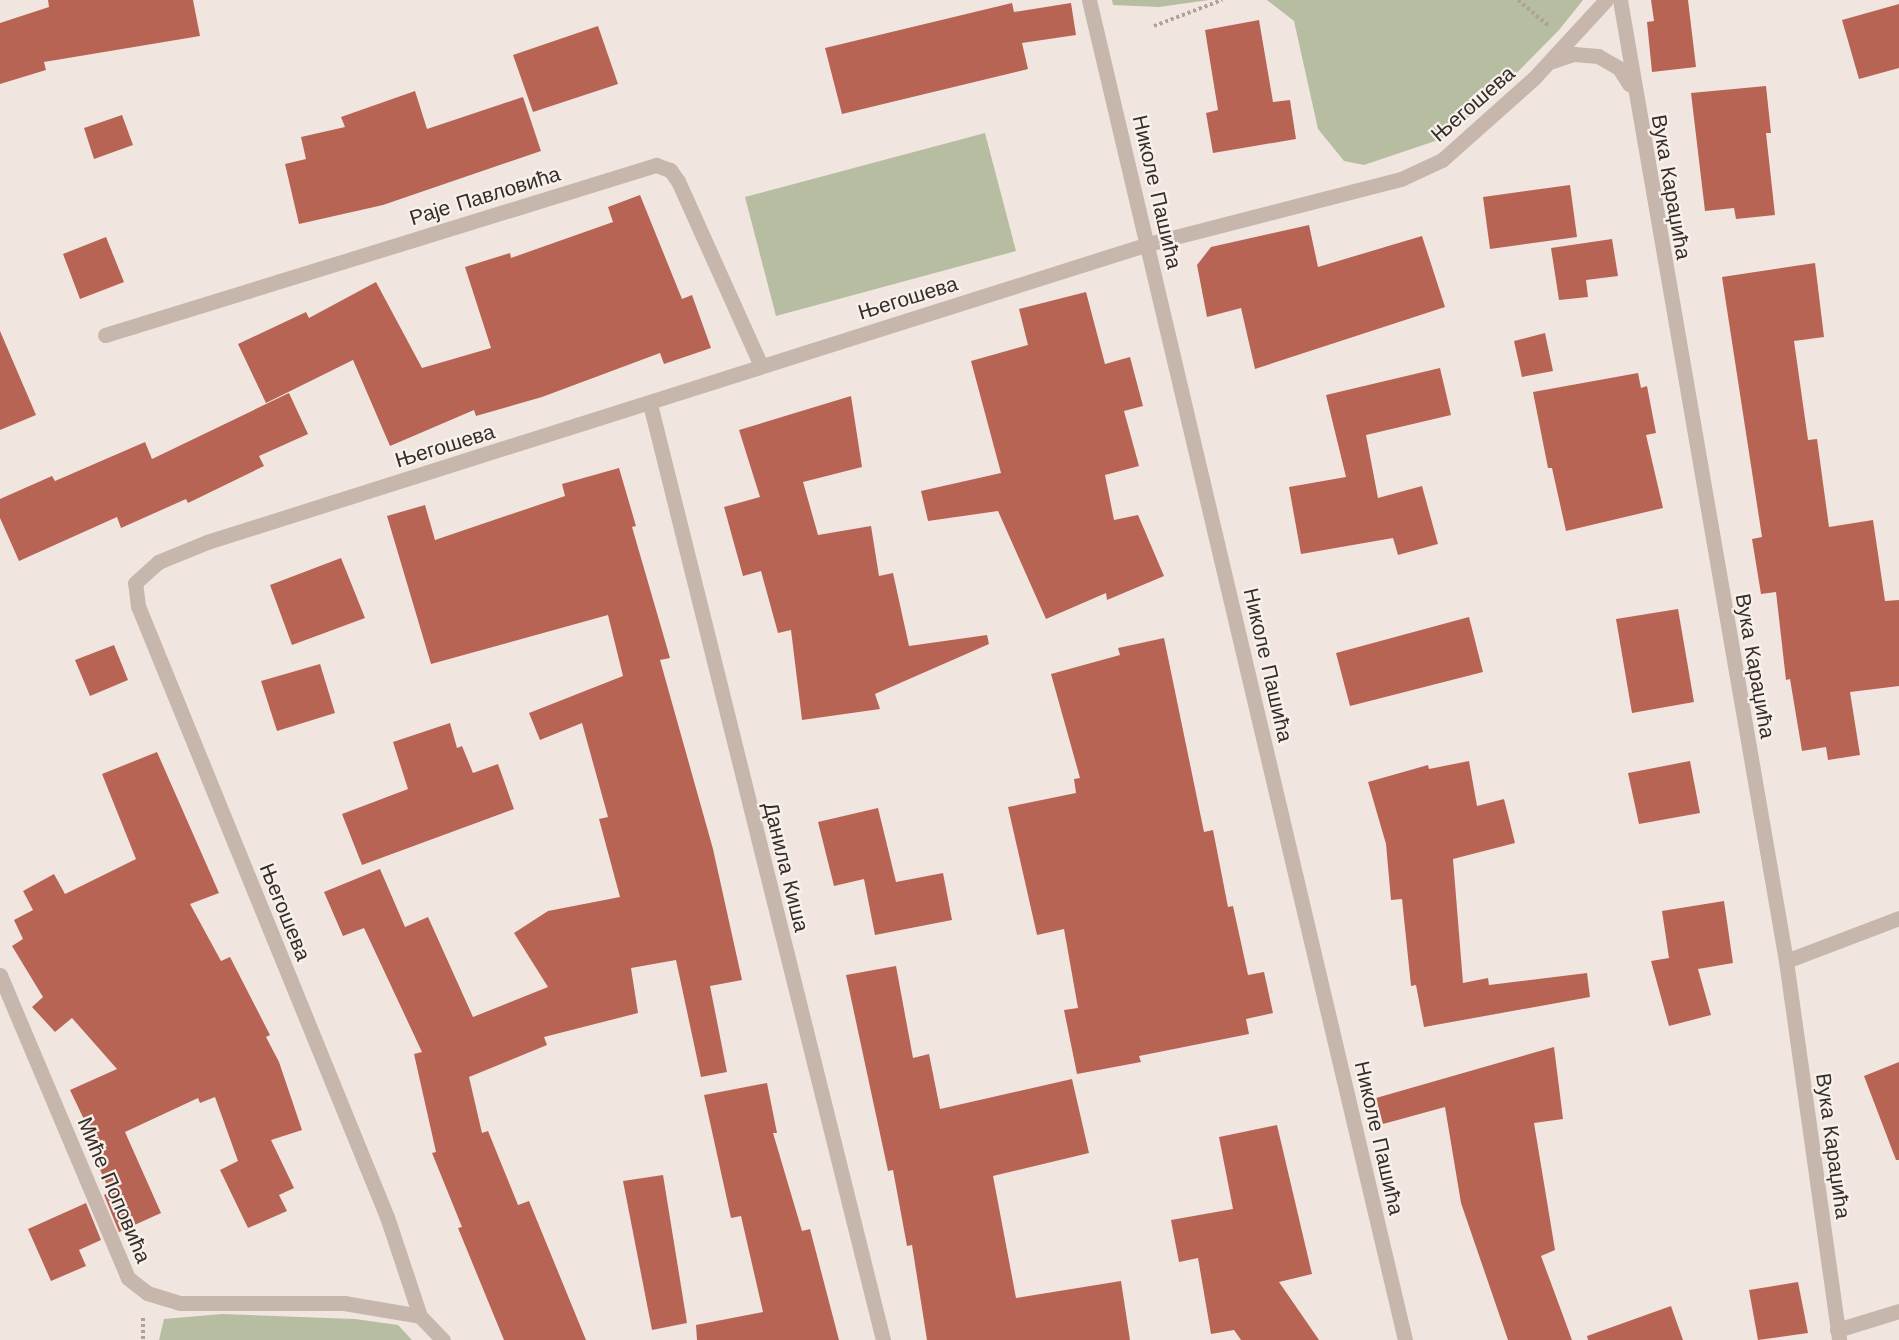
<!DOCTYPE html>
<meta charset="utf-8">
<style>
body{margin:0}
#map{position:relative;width:1899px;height:1340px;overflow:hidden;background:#f0e6df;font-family:"Work Sans",sans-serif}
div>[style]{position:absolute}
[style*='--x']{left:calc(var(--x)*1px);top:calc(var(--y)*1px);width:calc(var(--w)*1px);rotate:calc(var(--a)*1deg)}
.green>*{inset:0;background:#b6bda0}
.building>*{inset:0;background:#b86455}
.path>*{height:4px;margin-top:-2px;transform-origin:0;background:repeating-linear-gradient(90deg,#b2a096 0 3px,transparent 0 6px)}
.minor>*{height:15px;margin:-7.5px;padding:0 7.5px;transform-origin:7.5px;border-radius:7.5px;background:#c7b6ac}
span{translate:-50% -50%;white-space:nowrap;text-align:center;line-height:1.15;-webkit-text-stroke:4.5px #f8f1eb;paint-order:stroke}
.street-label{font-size:21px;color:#362d2a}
</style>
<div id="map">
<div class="green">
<i style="clip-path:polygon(1112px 0,1209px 0,1159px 7px,1113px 5px)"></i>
<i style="clip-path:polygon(1267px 0,1583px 0,1559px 30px,1489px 101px,1441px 139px,1364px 165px,1344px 161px,1318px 129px,1294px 21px)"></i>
<i style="clip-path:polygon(985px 133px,1016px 251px,776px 316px,745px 197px)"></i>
<i style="clip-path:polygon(222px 1314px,355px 1319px,398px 1325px,412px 1340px,159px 1340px,164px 1319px)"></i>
</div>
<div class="building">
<i style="clip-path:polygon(48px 0,193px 0,200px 36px,44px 62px,46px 70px,0 84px,0 23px,49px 7px)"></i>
<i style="clip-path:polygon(1651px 0,1688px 0,1696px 67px,1652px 72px,1647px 22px,1654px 21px)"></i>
<i style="clip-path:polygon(1012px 3px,1014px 12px,1071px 3px,1076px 35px,1022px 43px,1028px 69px,842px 114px,825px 48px)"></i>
<i style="clip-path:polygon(1899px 4px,1899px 68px,1859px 79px,1842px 20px)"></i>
<i style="clip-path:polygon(1259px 20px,1273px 102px,1290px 100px,1296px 139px,1213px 153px,1206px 113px,1218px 110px,1205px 30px)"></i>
<i style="clip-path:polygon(598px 26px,618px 84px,533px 112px,513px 55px)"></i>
<i style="clip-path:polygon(1766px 86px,1771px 133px,1766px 133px,1775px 215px,1736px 219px,1734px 208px,1705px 211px,1691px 93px)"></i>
<i style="clip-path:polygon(415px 91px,427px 129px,523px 97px,541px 151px,383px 205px,299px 224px,285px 164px,306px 159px,301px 137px,345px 127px,341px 117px)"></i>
<i style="clip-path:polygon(122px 115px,133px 145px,94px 159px,84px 128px)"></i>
<i style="clip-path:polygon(1570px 185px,1577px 237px,1490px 249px,1483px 197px)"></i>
<i style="clip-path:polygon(640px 195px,682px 299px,692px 295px,711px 348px,664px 364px,660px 353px,542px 397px,476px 416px,474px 410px,390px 446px,353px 360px,266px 403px,238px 344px,306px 312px,309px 318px,376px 282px,422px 368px,491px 348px,465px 267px,510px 253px,511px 258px,613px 222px,608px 207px)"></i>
<i style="clip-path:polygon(1309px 225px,1318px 267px,1422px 236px,1445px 307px,1255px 369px,1241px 308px,1207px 317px,1197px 265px,1211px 247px)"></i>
<i style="clip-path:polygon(106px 237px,124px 282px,80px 299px,63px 254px)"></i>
<i style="clip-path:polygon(1612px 239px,1618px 276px,1586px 280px,1588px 297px,1559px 300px,1551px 248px)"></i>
<i style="clip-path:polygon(1815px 263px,1824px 337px,1794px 341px,1808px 440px,1817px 439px,1829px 527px,1873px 520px,1885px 601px,1899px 600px,1899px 686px,1850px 692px,1860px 755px,1828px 760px,1826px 747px,1802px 751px,1790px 679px,1786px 680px,1776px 592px,1761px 594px,1752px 539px,1762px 537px,1722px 277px)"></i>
<i style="clip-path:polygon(1086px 292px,1105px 364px,1130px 357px,1143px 406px,1124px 411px,1139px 466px,1105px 475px,1114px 520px,1138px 515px,1164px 576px,1107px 600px,1106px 593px,1046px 619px,998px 511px,928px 521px,921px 491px,1001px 473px,971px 361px,1028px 345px,1019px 309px)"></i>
<i style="clip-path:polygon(0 331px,36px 415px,0 430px)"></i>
<i style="clip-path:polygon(1545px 333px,1553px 371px,1522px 377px,1514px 341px)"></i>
<i style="clip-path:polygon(1440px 368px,1451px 415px,1366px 435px,1378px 498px,1422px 486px,1438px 544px,1398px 555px,1393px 538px,1301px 554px,1289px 487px,1346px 477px,1326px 395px)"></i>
<i style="clip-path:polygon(1638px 373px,1641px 388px,1647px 386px,1656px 433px,1646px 435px,1663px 508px,1566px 531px,1552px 468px,1548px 468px,1533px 392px)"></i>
<i style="clip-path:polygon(289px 393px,308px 434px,259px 456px,264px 466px,188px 503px,186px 499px,121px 528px,117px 517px,19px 561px,0 518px,0 499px,52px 476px,55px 481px,145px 442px,152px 459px)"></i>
<i style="clip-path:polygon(851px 396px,862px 467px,803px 482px,818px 535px,871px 526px,879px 576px,893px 573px,909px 646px,987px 635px,989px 644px,875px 694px,880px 709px,802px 720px,791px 630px,778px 633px,761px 571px,743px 576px,724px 507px,760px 497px,739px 430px)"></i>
<i style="clip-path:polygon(619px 468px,636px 526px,632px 527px,670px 658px,660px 660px,713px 849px,742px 980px,710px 986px,727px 1072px,701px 1077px,676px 960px,631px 968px,638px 1013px,544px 1037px,547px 1045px,469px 1077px,482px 1133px,488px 1131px,518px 1205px,529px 1201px,586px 1340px,504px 1340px,458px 1228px,462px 1227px,432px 1153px,436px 1152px,414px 1054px,422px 1052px,364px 928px,343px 936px,324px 892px,380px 869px,405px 927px,428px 917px,473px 1017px,548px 987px,514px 933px,548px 911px,620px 897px,599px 819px,608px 817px,582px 723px,540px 740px,529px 713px,623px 676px,608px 615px,431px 664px,387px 516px,425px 505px,435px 540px,565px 496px,562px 484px)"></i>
<i style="clip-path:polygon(341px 558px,365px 618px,292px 645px,270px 585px)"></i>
<i style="clip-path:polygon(1678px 609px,1694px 702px,1632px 713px,1616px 619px)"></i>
<i style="clip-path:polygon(1469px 617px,1483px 672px,1350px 706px,1336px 653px)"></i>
<i style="clip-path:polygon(1164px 638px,1204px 832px,1213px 830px,1228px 907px,1233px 906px,1248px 975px,1264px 972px,1273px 1013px,1246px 1019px,1249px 1034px,1139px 1056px,1141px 1062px,1077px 1074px,1064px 1010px,1078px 1008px,1064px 929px,1037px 935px,1008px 807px,1076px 793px,1074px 779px,1080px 778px,1051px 674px,1120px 655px,1118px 648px)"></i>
<i style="clip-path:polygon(114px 645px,128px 680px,90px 696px,75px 660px)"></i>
<i style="clip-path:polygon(320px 664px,335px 713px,277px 731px,261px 681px)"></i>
<i style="clip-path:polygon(450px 723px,457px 748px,462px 746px,473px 773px,498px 764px,514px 809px,362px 865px,342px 814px,408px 789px,393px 742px)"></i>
<i style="clip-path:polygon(157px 752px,219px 893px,190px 904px,221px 961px,230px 957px,270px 1035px,266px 1037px,279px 1062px,302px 1130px,271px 1140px,294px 1188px,279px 1195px,287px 1211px,248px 1228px,220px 1170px,238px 1161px,215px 1097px,200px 1103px,198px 1098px,125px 1132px,161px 1213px,119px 1232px,104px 1195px,110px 1192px,93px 1154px,99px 1151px,70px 1090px,117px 1069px,72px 1018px,55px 1032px,32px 1007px,43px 997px,12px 946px,23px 939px,14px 920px,33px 910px,23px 891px,54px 874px,65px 894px,136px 859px,102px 774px)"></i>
<i style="clip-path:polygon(1469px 761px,1477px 806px,1504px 799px,1515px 843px,1453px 859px,1463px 983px,1488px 978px,1489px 985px,1587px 973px,1590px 997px,1424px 1027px,1416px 985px,1411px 986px,1402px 899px,1391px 900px,1386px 844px,1368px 782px,1428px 765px,1429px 769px)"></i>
<i style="clip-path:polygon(1690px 761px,1700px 813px,1639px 824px,1628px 773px)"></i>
<i style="clip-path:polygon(878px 808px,896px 882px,943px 873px,952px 920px,875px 935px,864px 879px,834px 886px,818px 822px)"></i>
<i style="clip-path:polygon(1724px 901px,1733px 963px,1698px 969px,1711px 1015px,1669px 1026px,1651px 961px,1669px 958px,1662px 911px)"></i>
<i style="clip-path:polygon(896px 966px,913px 1058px,929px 1054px,940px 1109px,1072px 1079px,1089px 1153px,993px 1176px,1016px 1298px,1121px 1281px,1130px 1340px,927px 1340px,912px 1245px,907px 1246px,893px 1170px,888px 1171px,846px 975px)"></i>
<i style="clip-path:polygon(1554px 1047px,1563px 1119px,1534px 1123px,1555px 1250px,1541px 1256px,1572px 1340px,1508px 1340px,1461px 1203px,1445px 1107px,1383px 1124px,1376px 1098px)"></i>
<i style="clip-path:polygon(1899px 1062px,1899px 1160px,1896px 1160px,1864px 1076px)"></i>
<i style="clip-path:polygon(767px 1083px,777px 1133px,773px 1133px,802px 1231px,810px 1229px,839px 1340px,697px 1340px,696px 1325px,763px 1312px,741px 1216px,731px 1218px,704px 1095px)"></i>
<i style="clip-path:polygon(1277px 1125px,1312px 1274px,1279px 1282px,1319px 1340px,1241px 1340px,1234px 1330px,1211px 1334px,1198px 1258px,1179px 1262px,1171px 1220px,1233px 1209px,1219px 1137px)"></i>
<i style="clip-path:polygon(663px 1175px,687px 1323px,652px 1330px,623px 1181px)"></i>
<i style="clip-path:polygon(86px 1203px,101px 1240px,79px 1250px,86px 1266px,51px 1281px,28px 1229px)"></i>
<i style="clip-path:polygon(1798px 1282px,1808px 1333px,1758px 1340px,1749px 1290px)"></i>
<i style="clip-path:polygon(1671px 1306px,1683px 1340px,1588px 1340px,1587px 1336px)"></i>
</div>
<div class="path">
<i style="--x:1518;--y:0;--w:40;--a:40"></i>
<i style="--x:1154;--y:26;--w:73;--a:-20.9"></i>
<i style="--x:143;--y:1318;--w:22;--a:90"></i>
</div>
<div class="minor">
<i style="--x:1089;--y:0;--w:1377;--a:76.73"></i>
<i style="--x:1620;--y:0;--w:975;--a:80.2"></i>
<i style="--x:1786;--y:961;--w:383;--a:82"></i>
<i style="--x:1552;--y:61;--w:23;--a:-18"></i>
<i style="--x:1574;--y:54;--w:24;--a:5"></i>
<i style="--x:1598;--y:56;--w:24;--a:30"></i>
<i style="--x:1619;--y:68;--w:19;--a:58"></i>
<i style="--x:105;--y:335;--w:577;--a:-17.15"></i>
<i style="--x:656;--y:165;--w:15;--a:20"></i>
<i style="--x:670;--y:170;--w:14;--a:54"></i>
<i style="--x:678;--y:181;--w:203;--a:65.8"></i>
<i style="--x:650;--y:404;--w:965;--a:76.02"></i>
<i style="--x:1786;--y:961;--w:121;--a:-20.8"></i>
<i style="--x:0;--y:975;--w:329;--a:67.1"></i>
<i style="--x:128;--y:1278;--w:24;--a:38"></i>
<i style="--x:147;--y:1293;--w:34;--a:17"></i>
<i style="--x:180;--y:1303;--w:164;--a:0"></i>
<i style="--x:344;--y:1303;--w:77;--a:9.7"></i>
<i style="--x:1837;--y:1330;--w:65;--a:-17"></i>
<i style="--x:443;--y:1340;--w:33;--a:-134"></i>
<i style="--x:420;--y:1316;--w:104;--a:-108.4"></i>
<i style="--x:387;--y:1217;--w:660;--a:-112.17"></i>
<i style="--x:138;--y:606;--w:23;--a:-97"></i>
<i style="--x:135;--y:583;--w:31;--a:-42"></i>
<i style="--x:158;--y:562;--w:53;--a:-22.2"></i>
<i style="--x:207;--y:542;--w:987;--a:-17.57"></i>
<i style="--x:1148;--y:244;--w:261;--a:-14.4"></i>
<i style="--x:1401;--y:179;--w:45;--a:-24.9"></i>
<i style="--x:1442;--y:160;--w:123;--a:-41.7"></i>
<i style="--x:1534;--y:78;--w:106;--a:-47.3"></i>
</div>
<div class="street-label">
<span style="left:1473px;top:104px;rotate:-41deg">Његошева</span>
<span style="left:1671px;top:187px;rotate:80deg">Вука Караџића</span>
<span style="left:1157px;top:192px;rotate:77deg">Николе Пашића</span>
<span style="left:485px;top:196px;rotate:-17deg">Раје Павловића</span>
<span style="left:908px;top:298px;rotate:-17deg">Његошева</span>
<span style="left:445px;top:446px;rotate:-17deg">Његошева</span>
<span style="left:1268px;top:665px;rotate:77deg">Николе Пашића</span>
<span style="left:1755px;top:666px;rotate:80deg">Вука Караџића</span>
<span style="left:786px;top:867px;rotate:76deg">Данила Киша</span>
<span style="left:285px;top:912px;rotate:68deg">Његошева</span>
<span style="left:1379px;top:1138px;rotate:77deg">Николе Пашића</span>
<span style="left:1833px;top:1146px;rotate:82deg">Вука Караџића</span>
<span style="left:114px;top:1190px;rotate:67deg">Миће Поповића</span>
</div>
</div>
